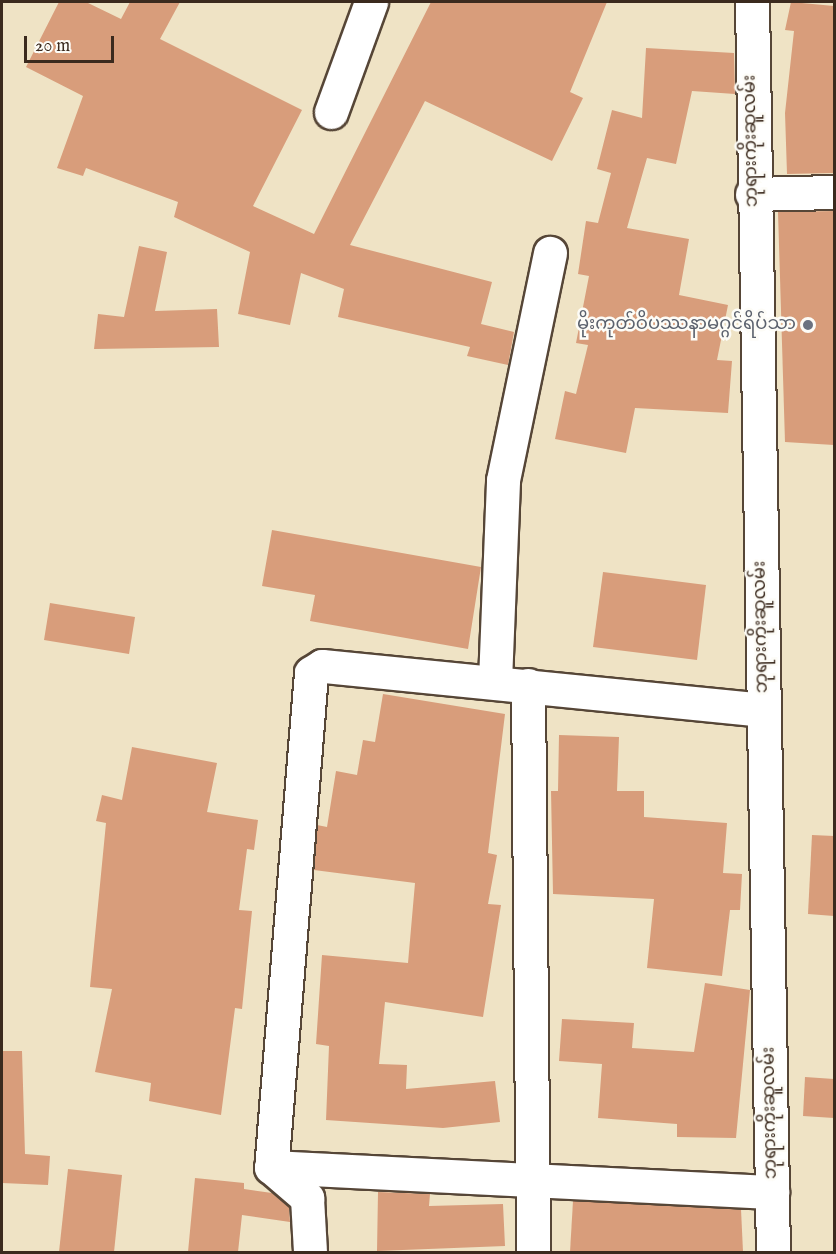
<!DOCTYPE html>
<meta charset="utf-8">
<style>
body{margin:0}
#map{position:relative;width:836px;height:1254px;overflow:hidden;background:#efe3c5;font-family:"IM FELL English","Noto Sans Myanmar",serif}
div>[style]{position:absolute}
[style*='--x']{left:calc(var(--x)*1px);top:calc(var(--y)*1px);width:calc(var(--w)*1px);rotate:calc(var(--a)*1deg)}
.building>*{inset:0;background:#d89d7b}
.roads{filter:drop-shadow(2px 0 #564637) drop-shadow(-2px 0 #564637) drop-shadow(0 2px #564637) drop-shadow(0 -2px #564637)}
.minor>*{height:33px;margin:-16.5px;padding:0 16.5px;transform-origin:16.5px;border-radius:16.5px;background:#fff}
.dots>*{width:16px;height:16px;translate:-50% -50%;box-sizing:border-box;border:3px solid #fdfcf7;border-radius:50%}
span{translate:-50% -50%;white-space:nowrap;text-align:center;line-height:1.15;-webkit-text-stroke:5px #fdfcf7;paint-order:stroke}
.street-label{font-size:18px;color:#3b2a1e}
.worship-label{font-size:18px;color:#5b616d}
.right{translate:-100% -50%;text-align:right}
.frame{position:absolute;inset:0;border:3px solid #3b2a1e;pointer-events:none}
.scale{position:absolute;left:24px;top:36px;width:90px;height:27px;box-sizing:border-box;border:3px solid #3b2a1e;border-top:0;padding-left:8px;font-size:18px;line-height:21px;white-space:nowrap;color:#3b2a1e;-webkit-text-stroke:4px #fdfcf7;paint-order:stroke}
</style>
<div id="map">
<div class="building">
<i style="clip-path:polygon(59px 2px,86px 2px,121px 19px,130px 2px,180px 2px,160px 39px,302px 110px,253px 206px,314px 234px,431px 2px,607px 2px,570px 92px,583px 98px,552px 161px,425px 101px,350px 245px,492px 282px,481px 324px,514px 332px,508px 365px,467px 356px,470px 347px,338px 317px,344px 289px,301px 273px,290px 325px,238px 314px,250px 252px,174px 217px,178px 202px,86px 168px,83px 176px,57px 168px,83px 96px,26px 67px)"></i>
<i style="clip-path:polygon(791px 2px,834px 6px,834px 173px,787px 174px,785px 113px,794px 31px,785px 30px)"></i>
<i style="clip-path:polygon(646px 48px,734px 53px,735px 94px,692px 91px,676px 164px,647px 158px,627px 228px,689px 239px,679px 295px,728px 305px,717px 360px,732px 361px,728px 413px,635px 408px,626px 453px,555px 439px,565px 391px,576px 394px,588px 345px,576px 343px,589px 276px,578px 274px,586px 221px,598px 223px,611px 173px,597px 169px,612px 110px,642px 118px)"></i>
<i style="clip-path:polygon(834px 211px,834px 445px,785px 442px,778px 212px)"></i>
<i style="clip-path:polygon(139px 246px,167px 252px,155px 311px,217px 309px,219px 347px,94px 349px,98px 314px,124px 317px)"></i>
<i style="clip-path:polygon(272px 530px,481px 567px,468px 649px,310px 621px,315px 595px,262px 586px)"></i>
<i style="clip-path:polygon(603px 572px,706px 585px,697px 660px,593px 647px)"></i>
<i style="clip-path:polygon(50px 603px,135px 617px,129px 654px,44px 640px)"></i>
<i style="clip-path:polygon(383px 694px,505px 714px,488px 853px,497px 855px,488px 904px,501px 905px,483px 1017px,385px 1002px,379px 1064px,407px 1065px,406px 1089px,495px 1081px,500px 1122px,443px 1128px,326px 1120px,329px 1046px,316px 1044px,322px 955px,408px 963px,415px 883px,314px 870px,317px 825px,327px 827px,336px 771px,357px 775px,363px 740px,375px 742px)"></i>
<i style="clip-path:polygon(559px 735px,619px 737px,617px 791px,644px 791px,644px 817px,727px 823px,723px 873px,742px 874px,740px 910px,730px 910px,722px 976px,647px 968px,654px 899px,553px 894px,551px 791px,558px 791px)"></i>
<i style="clip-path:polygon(132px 747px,217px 763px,207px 812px,258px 820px,254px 850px,247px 849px,239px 910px,252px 911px,242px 1009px,235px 1008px,221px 1115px,149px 1101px,151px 1083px,95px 1072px,112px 989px,90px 987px,106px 823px,96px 821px,102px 795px,122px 800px)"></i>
<i style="clip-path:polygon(812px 835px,834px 836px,834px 916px,808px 914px)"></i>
<i style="clip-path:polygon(705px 983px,750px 990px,736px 1138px,677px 1137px,677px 1124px,598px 1118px,602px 1064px,559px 1061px,562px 1019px,634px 1023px,632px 1048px,694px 1052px)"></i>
<i style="clip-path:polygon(2px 1051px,22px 1051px,25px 1154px,50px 1156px,48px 1185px,2px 1183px)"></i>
<i style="clip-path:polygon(805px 1077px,834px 1079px,834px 1118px,803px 1116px)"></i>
<i style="clip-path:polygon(68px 1169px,122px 1175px,114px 1252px,59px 1252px)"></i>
<i style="clip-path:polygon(195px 1178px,244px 1183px,244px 1189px,272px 1193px,289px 1207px,290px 1222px,242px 1215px,238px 1252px,188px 1252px)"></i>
<i style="clip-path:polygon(378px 1192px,430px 1194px,429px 1206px,503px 1204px,505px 1246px,377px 1251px)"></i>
<i style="clip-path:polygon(573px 1201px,741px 1209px,743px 1252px,570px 1252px)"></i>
</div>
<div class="roads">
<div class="minor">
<i style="--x:752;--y:2;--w:1250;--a:89.04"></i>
<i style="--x:331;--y:112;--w:117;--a:-70"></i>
<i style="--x:752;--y:194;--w:82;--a:-1.4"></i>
<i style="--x:495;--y:681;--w:201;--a:-87.7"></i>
<i style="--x:503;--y:480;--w:232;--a:-78.3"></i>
<i style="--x:528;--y:685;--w:567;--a:89.49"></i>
<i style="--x:764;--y:710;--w:444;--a:-174.3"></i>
<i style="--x:322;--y:666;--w:13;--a:148"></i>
<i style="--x:311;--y:673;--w:496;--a:94.6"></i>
<i style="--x:271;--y:1167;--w:502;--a:2.86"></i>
<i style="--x:271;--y:1167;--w:48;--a:40.7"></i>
<i style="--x:307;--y:1198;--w:54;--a:86.8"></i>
</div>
</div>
<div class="dots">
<i style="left:808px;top:325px;background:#6b7280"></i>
</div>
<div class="street-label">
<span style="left:752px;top:141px;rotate:-91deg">ဘုရားကိုးဆူလမ်း</span>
<span style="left:762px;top:627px;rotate:-91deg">ဘုရားကိုးဆူလမ်း</span>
<span style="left:771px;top:1113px;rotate:-91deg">ဘုရားကိုးဆူလမ်း</span>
</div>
<div class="worship-label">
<span class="right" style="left:796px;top:325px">မိုးကုတ်ဝိပဿနာမဂ္ဂင်ရိပ်သာ</span>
</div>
<div class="frame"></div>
<div class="scale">20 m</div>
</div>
